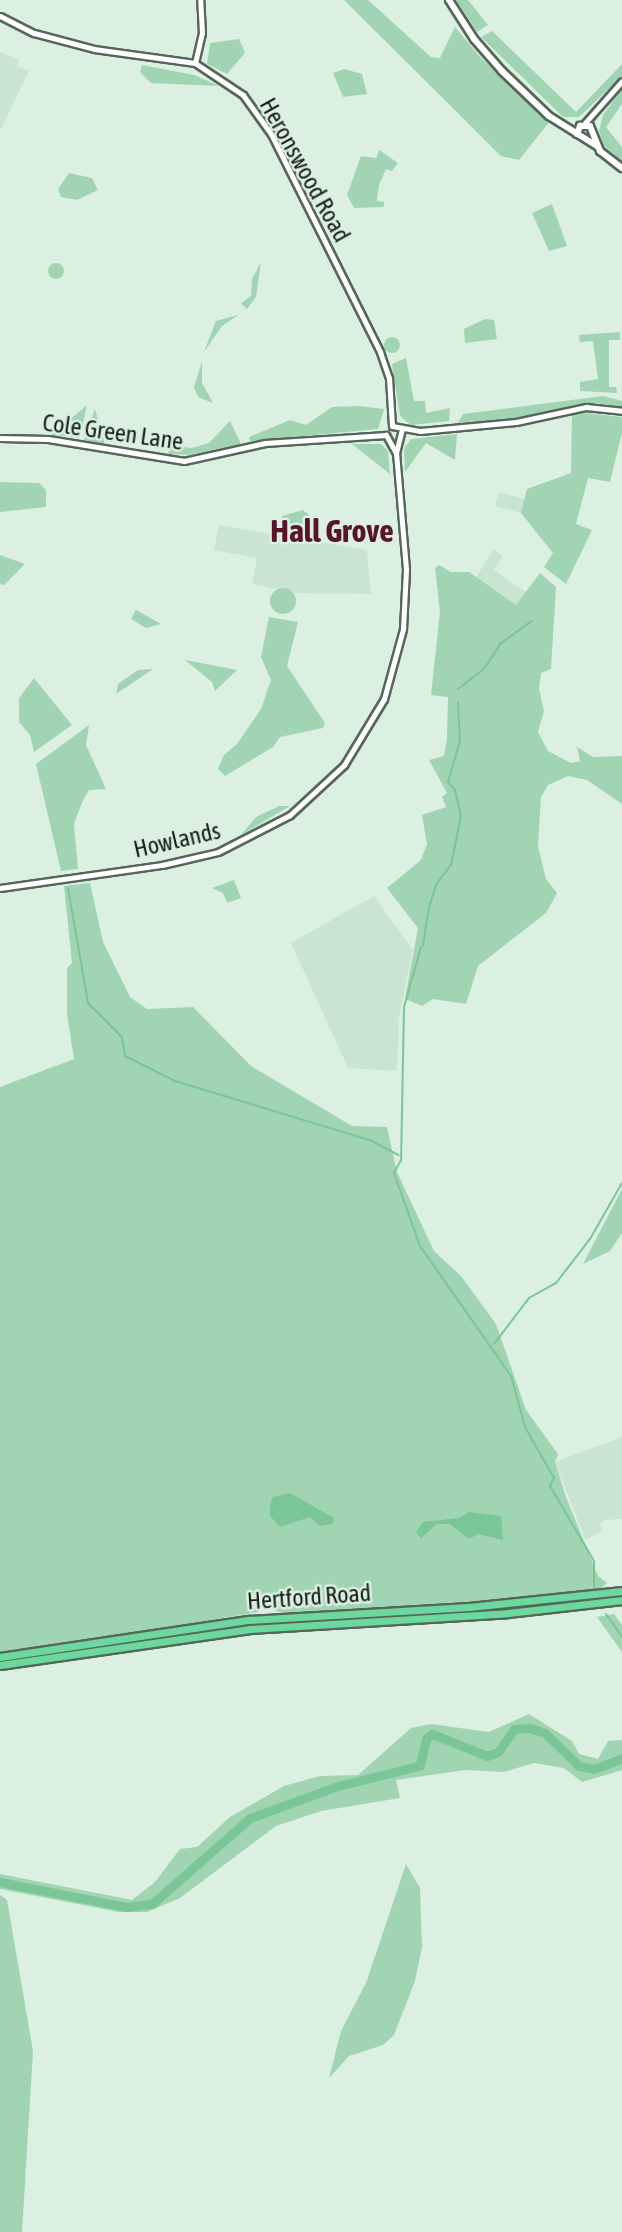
<!DOCTYPE html>
<style>
body{margin:0}
#map{position:relative;width:622px;height:2232px;overflow:hidden;background:#dbf0e1;font-family:"Asap Condensed",sans-serif}
div>[style]{position:absolute}
[style*='--x']{left:calc(var(--x)*1px);top:calc(var(--y)*1px);width:calc(var(--w)*1px);rotate:calc(var(--a)*1deg)}
.built>*{inset:0;background:#c9e4d1}
.green>*{inset:0;background:#a1d4b2}
.round{border-radius:50%}
.water>*{inset:0;background:#7ac697}
.stream>*{height:2px;margin:-1px;padding:0 1px;transform-origin:1px;border-radius:1px;background:#7ac697}
.river>*{height:9px;margin:-4.5px;padding:0 4.5px;transform-origin:4.5px;border-radius:4.5px;background:#7ac697}
.roads{filter:drop-shadow(2px 0 #55675b) drop-shadow(-2px 0 #55675b) drop-shadow(0 2px #55675b) drop-shadow(0 -2px #55675b)}
.tertiary>*{height:5px;margin:-2.5px;padding:0 2.5px;transform-origin:2.5px;border-radius:2.5px;background:#fff}
.secondary>*{height:6px;margin:-3px;padding:0 3px;transform-origin:3px;border-radius:3px;background:#fff}
.trunk>*{height:7px;margin:-3.5px;padding:0 3.5px;transform-origin:3.5px;border-radius:3.5px;background:#6cd89e}
span{translate:-50% -50%;white-space:nowrap;text-align:center;line-height:1.15;-webkit-text-stroke:5px #dbf0e1;paint-order:stroke}
.street-label{font-size:24px;color:#151c18}
.district-label{font-size:32px;color:#58142a;font-weight:700}
</style>
<div id="map">
<div class="built">
<i style="clip-path:polygon(0 52px,19px 60px,17px 66px,29px 71px,0 131px)"></i>
<i style="clip-path:polygon(499px 492px,525px 499px,521px 513px,495px 506px)"></i>
<i style="clip-path:polygon(219px 525px,367px 550px,371px 594px,296px 593px,252px 584px,257px 558px,214px 550px)"></i>
<i style="clip-path:polygon(494px 549px,503px 556px,494px 570px,526px 592px,516px 606px,476px 577px)"></i>
<i style="clip-path:polygon(374px 896px,413px 950px,399px 1018px,397px 1071px,348px 1068px,291px 943px)"></i>
<i style="clip-path:polygon(622px 1437px,622px 1519px,606px 1520px,600px 1524px,602px 1532px,585px 1539px,555px 1462px)"></i>
</div>
<div class="green">
<i style="clip-path:polygon(344px 0,368px 0,431px 57px,440px 58px,455px 27px,481px 58px,550px 121px,519px 160px,501px 156px)"></i>
<i style="clip-path:polygon(456px 0,468px 0,488px 25px,477px 32px)"></i>
<i style="clip-path:polygon(492px 31px,576px 112px,622px 64px,622px 76px,579px 117px,563px 117px,481px 37px)"></i>
<i style="clip-path:polygon(239px 39px,245px 53px,227px 74px,207px 64px,210px 43px)"></i>
<i style="clip-path:polygon(142px 65px,194px 75px,219px 86px,151px 83px,140px 72px)"></i>
<i style="clip-path:polygon(344px 69px,362px 74px,367px 94px,343px 97px,333px 73px)"></i>
<i style="clip-path:polygon(622px 89px,622px 104px,606px 127px,622px 147px,622px 161px,604px 146px,599px 131px,603px 115px)"></i>
<i style="clip-path:polygon(379px 150px,398px 163px,392px 171px,386px 169px,379px 185px,377px 201px,384px 202px,384px 207px,354px 208px,347px 195px,361px 156px,376px 158px)"></i>
<i style="clip-path:polygon(69px 173px,92px 178px,98px 190px,77px 200px,61px 197px,58px 189px)"></i>
<i style="clip-path:polygon(552px 204px,567px 246px,549px 251px,532px 213px)"></i>
<i style="clip-path:polygon(261px 262px,256px 297px,247px 309px,241px 303px,251px 296px,252px 279px)"></i>
<i class="round" style="left:48px;top:263px;width:16px;height:16px"></i>
<i style="clip-path:polygon(238px 315px,222px 326px,204px 352px,216px 321px)"></i>
<i style="clip-path:polygon(485px 319px,494px 320px,497px 339px,465px 343px,464px 329px)"></i>
<i style="clip-path:polygon(620px 332px,620px 340px,609px 340px,609px 387px,616px 387px,617px 393px,580px 391px,580px 382px,598px 379px,593px 341px,580px 342px,579px 335px)"></i>
<i class="round" style="left:384px;top:337px;width:16px;height:16px"></i>
<i style="clip-path:polygon(406px 358px,414px 401px,425px 401px,426px 413px,450px 408px,449px 421px,411px 425px,400px 416px,392px 364px)"></i>
<i style="clip-path:polygon(202px 362px,202px 383px,213px 403px,198px 397px,194px 387px)"></i>
<i style="clip-path:polygon(603px 396px,622px 401px,622px 407px,597px 403px,518px 418px,458px 423px,463px 414px)"></i>
<i style="clip-path:polygon(87px 405px,80px 437px,52px 435px)"></i>
<i style="clip-path:polygon(358px 406px,384px 409px,378px 429px,250px 441px,249px 437px,290px 420px,306px 425px,332px 407px)"></i>
<i style="clip-path:polygon(95px 409px,105px 445px,84px 440px)"></i>
<i style="clip-path:polygon(592px 410px,622px 414px,583px 413px,622px 417px,622px 433px,610px 482px,588px 478px,576px 524px,592px 530px,566px 584px,544px 567px,553px 553px,521px 513px,527px 489px,571px 473px,572px 414px)"></i>
<i style="clip-path:polygon(230px 421px,241px 444px,188px 455px,168px 454px,171px 446px,192px 448px,209px 443px)"></i>
<i style="clip-path:polygon(457px 434px,455px 460px,426px 443px,405px 472px,404px 449px,411px 439px)"></i>
<i style="clip-path:polygon(352px 444px,381px 444px,388px 451px,390px 474px)"></i>
<i style="clip-path:polygon(0 482px,39px 483px,46px 490px,46px 507px,0 512px)"></i>
<i style="clip-path:polygon(303px 510px,318px 523px,318px 532px,281px 526px,282px 516px)"></i>
<i style="clip-path:polygon(0 555px,25px 564px,4px 585px,0 584px)"></i>
<i style="clip-path:polygon(439px 565px,451px 572px,469px 572px,516px 605px,540px 573px,556px 587px,551px 669px,541px 673px,539px 689px,544px 711px,538px 732px,548px 751px,571px 763px,580px 761px,577px 747px,593px 757px,622px 756px,622px 804px,587px 780px,568px 776px,548px 785px,541px 797px,538px 846px,546px 879px,557px 893px,546px 913px,478px 966px,466px 1004px,433px 999px,422px 1006px,405px 999px,418px 928px,387px 888px,421px 860px,427px 844px,422px 815px,446px 807px,442px 797px,447px 793px,429px 760px,444px 756px,447px 738px,448px 697px,431px 695px,440px 612px,435px 568px)"></i>
<i class="round" style="left:270px;top:588px;width:26px;height:26px"></i>
<i style="clip-path:polygon(136px 610px,161px 624px,146px 628px,131px 619px)"></i>
<i style="clip-path:polygon(269px 617px,298px 622px,287px 666px,325px 723px,323px 728px,280px 737px,273px 747px,225px 776px,218px 769px,224px 755px,237px 744px,261px 709px,271px 680px,261px 657px)"></i>
<i style="clip-path:polygon(185px 660px,237px 670px,215px 691px,212px 682px)"></i>
<i style="clip-path:polygon(153px 669px,116px 694px,118px 684px,138px 670px)"></i>
<i style="clip-path:polygon(34px 678px,72px 725px,34px 752px,30px 735px,19px 722px,19px 698px)"></i>
<i style="clip-path:polygon(89px 725px,86px 745px,106px 789px,89px 790px,83px 800px,74px 824px,78px 869px,61px 871px,36px 764px)"></i>
<i style="clip-path:polygon(279px 806px,290px 806px,241px 835px,256px 817px)"></i>
<i style="clip-path:polygon(234px 880px,241px 898px,227px 903px,223px 893px,212px 888px)"></i>
<i style="clip-path:polygon(90px 883px,103px 942px,130px 997px,147px 1009px,193px 1007px,251px 1066px,352px 1126px,387px 1127px,397px 1172px,434px 1251px,461px 1276px,496px 1324px,526px 1410px,558px 1454px,555px 1462px,566px 1497px,598px 1576px,607px 1583px,600px 1589px,510px 1600px,285px 1614px,262px 1606px,259px 1612px,0 1655px,0 1087px,74px 1059px,67px 1014px,67px 968px,72px 963px,64px 886px)"></i>
<i style="clip-path:polygon(622px 1189px,622px 1233px,610px 1251px,583px 1264px)"></i>
<i style="clip-path:polygon(614px 1614px,622px 1625px,622px 1652px,597px 1617px)"></i>
<i style="clip-path:polygon(529px 1714px,572px 1741px,579px 1754px,598px 1759px,608px 1741px,622px 1740px,622px 1770px,582px 1782px,564px 1768px,534px 1763px,504px 1772px,465px 1770px,396px 1780px,400px 1798px,321px 1811px,276px 1826px,180px 1898px,147px 1912px,119px 1912px,0 1889px,0 1874px,132px 1900px,155px 1882px,180px 1849px,197px 1847px,230px 1817px,284px 1786px,320px 1776px,358px 1775px,411px 1728px,431px 1724px,489px 1732px)"></i>
<i style="clip-path:polygon(406px 1864px,420px 1888px,422px 1947px,415px 1981px,394px 2035px,383px 2045px,349px 2056px,329px 2078px,341px 2031px,366px 1983px)"></i>
<i style="clip-path:polygon(0 1895px,7px 1900px,33px 2051px,22px 2232px,0 2232px)"></i>
</div>
<div class="water">
<i style="clip-path:polygon(290px 1493px,334px 1518px,332px 1524px,320px 1526px,310px 1517px,280px 1527px,270px 1516px,270px 1505px,273px 1497px)"></i>
<i style="clip-path:polygon(469px 1512px,501px 1516px,503px 1540px,478px 1534px,469px 1539px,450px 1524px,437px 1524px,421px 1538px,416px 1532px,423px 1522px,459px 1518px)"></i>
</div>
<div class="stream">
<i style="--x:458;--y:689;--w:33;--a:-38"></i>
<i style="--x:484;--y:669;--w:30;--a:-57"></i>
<i style="--x:500;--y:644;--w:39;--a:-36"></i>
<i style="--x:68;--y:888;--w:117;--a:80.1"></i>
<i style="--x:88;--y:1003;--w:48;--a:45"></i>
<i style="--x:122;--y:1037;--w:19;--a:81"></i>
<i style="--x:125;--y:1056;--w:56;--a:26.6"></i>
<i style="--x:175;--y:1081;--w:206;--a:16.9"></i>
<i style="--x:372;--y:1141;--w:30;--a:28"></i>
<i style="--x:423;--y:945;--w:38;--a:-81"></i>
<i style="--x:429;--y:907;--w:25;--a:-72"></i>
<i style="--x:437;--y:883;--w:23;--a:-52"></i>
<i style="--x:451;--y:865;--w:50;--a:-78.5"></i>
<i style="--x:461;--y:816;--w:27;--a:-103"></i>
<i style="--x:455;--y:790;--w:11;--a:-131"></i>
<i style="--x:448;--y:782;--w:43;--a:-73.7"></i>
<i style="--x:460;--y:741;--w:39;--a:-93"></i>
<i style="--x:421;--y:947;--w:62;--a:105.8"></i>
<i style="--x:404;--y:1007;--w:153;--a:91.1"></i>
<i style="--x:401;--y:1160;--w:15;--a:118"></i>
<i style="--x:394;--y:1173;--w:77;--a:70.4"></i>
<i style="--x:420;--y:1246;--w:159;--a:55"></i>
<i style="--x:511;--y:1376;--w:53;--a:74.6"></i>
<i style="--x:525;--y:1427;--w:59;--a:60.4"></i>
<i style="--x:554;--y:1478;--w:9;--a:117"></i>
<i style="--x:550;--y:1486;--w:87;--a:59.6"></i>
<i style="--x:594;--y:1561;--w:27;--a:90"></i>
<i style="--x:494;--y:1344;--w:58;--a:-52.7"></i>
<i style="--x:529;--y:1298;--w:31;--a:-29"></i>
<i style="--x:556;--y:1283;--w:56;--a:-52.3"></i>
<i style="--x:590;--y:1239;--w:64;--a:-60.3"></i>
<i style="--x:606;--y:1614;--w:28;--a:55"></i>
</div>
<div class="river">
<i style="--x:0;--y:1882;--w:128;--a:11.2"></i>
<i style="--x:126;--y:1907;--w:26;--a:-7"></i>
<i style="--x:152;--y:1904;--w:130;--a:-41.3"></i>
<i style="--x:250;--y:1818;--w:94;--a:-20"></i>
<i style="--x:338;--y:1786;--w:78;--a:-14"></i>
<i style="--x:414;--y:1767;--w:6;--a:-18"></i>
<i style="--x:420;--y:1765;--w:28;--a:-77"></i>
<i style="--x:426;--y:1738;--w:7;--a:-34"></i>
<i style="--x:432;--y:1734;--w:59;--a:21.8"></i>
<i style="--x:487;--y:1756;--w:12;--a:-20"></i>
<i style="--x:498;--y:1752;--w:28;--a:-55"></i>
<i style="--x:514;--y:1729;--w:16;--a:-4"></i>
<i style="--x:530;--y:1728;--w:16;--a:18"></i>
<i style="--x:545;--y:1733;--w:47;--a:44.1"></i>
<i style="--x:579;--y:1766;--w:15;--a:11"></i>
<i style="--x:594;--y:1769;--w:30;--a:-21"></i>
</div>
<div class="roads">
<div class="tertiary">
<i style="--x:0;--y:16;--w:38;--a:27"></i>
<i style="--x:34;--y:33;--w:62;--a:14.9"></i>
<i style="--x:94;--y:49;--w:102;--a:7.9"></i>
<i style="--x:195;--y:63;--w:58;--a:33.7"></i>
<i style="--x:243;--y:95;--w:48;--a:54.3"></i>
<i style="--x:271;--y:134;--w:244;--a:63.4"></i>
<i style="--x:380;--y:352;--w:28;--a:71"></i>
<i style="--x:389;--y:378;--w:48;--a:86.4"></i>
<i style="--x:195;--y:63;--w:31;--a:-77"></i>
<i style="--x:202;--y:33;--w:33;--a:-93"></i>
<i style="--x:584;--y:124;--w:57;--a:-48.5"></i>
<i style="--x:392;--y:426;--w:28;--a:10"></i>
<i style="--x:420;--y:431;--w:96;--a:-5.4"></i>
<i style="--x:516;--y:422;--w:72;--a:-12.1"></i>
<i style="--x:586;--y:407;--w:36;--a:6"></i>
<i style="--x:0;--y:438;--w:48;--a:1.2"></i>
<i style="--x:48;--y:439;--w:138;--a:9.2"></i>
<i style="--x:184;--y:461;--w:83;--a:-12.5"></i>
<i style="--x:265;--y:443;--w:121;--a:-3.8"></i>
<i style="--x:396;--y:453;--w:25;--a:-76"></i>
<i style="--x:0;--y:888;--w:164;--a:-8.1"></i>
<i style="--x:162;--y:865;--w:57;--a:-13.1"></i>
<i style="--x:218;--y:852;--w:81;--a:-27.2"></i>
<i style="--x:290;--y:815;--w:74;--a:-42.8"></i>
<i style="--x:344;--y:765;--w:77;--a:-58.8"></i>
<i style="--x:384;--y:699;--w:73;--a:-74.8"></i>
<i style="--x:403;--y:629;--w:60;--a:-87.1"></i>
<i style="--x:406;--y:569;--w:116;--a:-94.9"></i>
<i style="--x:396;--y:453;--w:21;--a:-119"></i>
</div>
<div class="secondary">
<i style="--x:449;--y:0;--w:46;--a:57.3"></i>
<i style="--x:474;--y:39;--w:43;--a:48.8"></i>
<i style="--x:502;--y:71;--w:65;--a:43.8"></i>
<i style="--x:549;--y:116;--w:57;--a:32"></i>
<i style="--x:577;--y:134;--w:9;--a:-69"></i>
<i style="--x:580;--y:126;--w:10;--a:0"></i>
<i style="--x:590;--y:126;--w:27;--a:68"></i>
<i style="--x:600;--y:151;--w:28;--a:38"></i>
</div>
<div class="trunk">
<i style="--x:0;--y:1657;--w:252;--a:-8.5"></i>
<i style="--x:249;--y:1620;--w:220;--a:-3.4"></i>
<i style="--x:469;--y:1607;--w:154;--a:-6"></i>
<i style="--x:0;--y:1665;--w:253;--a:-8.2"></i>
<i style="--x:250;--y:1629;--w:258;--a:-3.5"></i>
<i style="--x:508;--y:1613;--w:115;--a:-6.5"></i>
</div>
</div>
<div class="street-label">
<span style="left:305px;top:170px;rotate:61deg">Heronswood Road</span>
<span style="left:113px;top:432px;rotate:8deg">Cole Green Lane</span>
<span style="left:177px;top:840px;rotate:-13deg">Howlands</span>
<span style="left:309px;top:1597px;rotate:-4deg">Hertford Road</span>
</div>
<div class="district-label">
<span style="left:332px;top:531px">Hall Grove</span>
</div>
</div>
